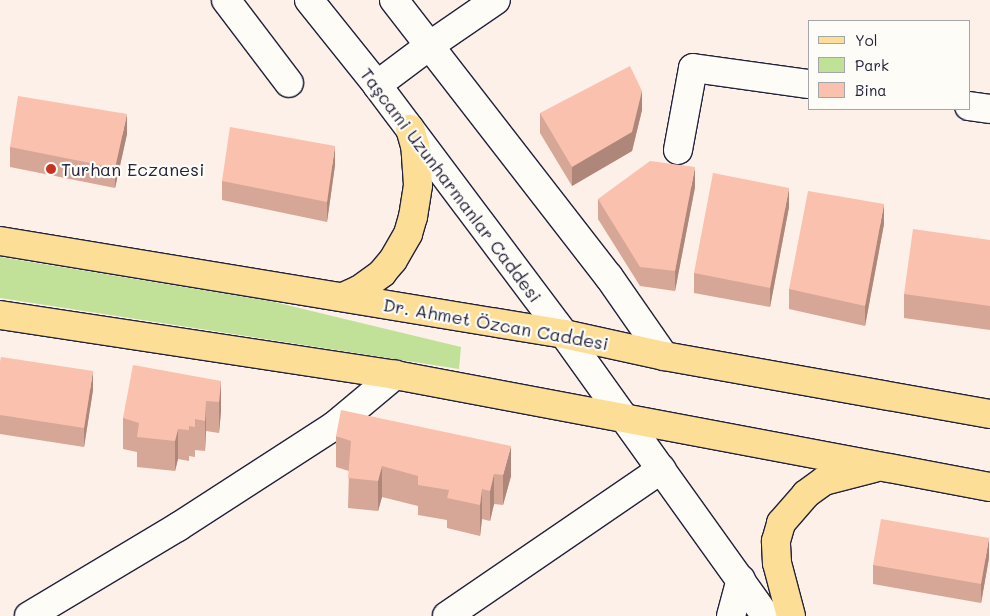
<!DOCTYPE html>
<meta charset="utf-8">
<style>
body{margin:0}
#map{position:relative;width:990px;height:616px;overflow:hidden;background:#fcf0e8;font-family:Mali,sans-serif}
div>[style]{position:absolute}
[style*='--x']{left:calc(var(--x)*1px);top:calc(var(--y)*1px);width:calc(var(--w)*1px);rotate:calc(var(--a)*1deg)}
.green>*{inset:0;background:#c1e199}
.roads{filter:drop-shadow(1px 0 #22223b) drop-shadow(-1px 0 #22223b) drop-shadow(0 1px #22223b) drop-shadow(0 -1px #22223b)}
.street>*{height:28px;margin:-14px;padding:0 14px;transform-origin:14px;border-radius:14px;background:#fdfcf7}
.secondary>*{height:28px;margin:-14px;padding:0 14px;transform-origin:14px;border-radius:14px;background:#fdfcf7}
.primary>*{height:28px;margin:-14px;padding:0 14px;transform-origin:14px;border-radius:14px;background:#fdde96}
.wall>*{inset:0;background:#d6a696}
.shaded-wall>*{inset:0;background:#ae877a}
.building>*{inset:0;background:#f9c1ae}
.dots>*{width:14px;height:14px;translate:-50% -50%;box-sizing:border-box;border:2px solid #fdfcf7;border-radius:50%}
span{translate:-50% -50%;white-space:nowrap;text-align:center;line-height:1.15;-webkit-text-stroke:4.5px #fdfcf7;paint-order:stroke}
.poi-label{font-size:18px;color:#22223b}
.left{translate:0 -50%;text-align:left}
.street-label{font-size:18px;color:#22223b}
.legend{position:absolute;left:808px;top:20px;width:162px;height:90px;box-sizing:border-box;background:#fdfcf7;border:1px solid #a5a5ac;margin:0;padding:6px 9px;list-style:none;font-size:15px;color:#22223b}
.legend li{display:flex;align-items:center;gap:10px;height:25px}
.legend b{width:25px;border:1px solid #a5a5ac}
</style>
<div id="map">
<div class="green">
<i style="clip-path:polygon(0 257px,270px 301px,461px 347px,459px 369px,0 298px)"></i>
</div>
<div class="roads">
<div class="street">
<i style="--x:226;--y:0;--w:104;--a:52.8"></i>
<i style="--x:394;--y:0;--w:351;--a:52.2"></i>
<i style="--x:609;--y:277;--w:96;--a:55.2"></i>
<i style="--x:377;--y:85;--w:65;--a:-36.9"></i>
<i style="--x:429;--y:46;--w:81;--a:-34.5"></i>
<i style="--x:969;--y:106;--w:21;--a:8"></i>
<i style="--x:678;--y:150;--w:83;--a:-79.6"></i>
<i style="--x:693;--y:68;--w:117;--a:7.9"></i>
<i style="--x:29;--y:616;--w:174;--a:-30.9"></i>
<i style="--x:178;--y:527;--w:186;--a:-32.9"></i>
<i style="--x:334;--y:426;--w:80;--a:-39.9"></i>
<i style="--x:447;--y:616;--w:260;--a:-34.4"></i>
<i style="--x:731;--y:616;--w:38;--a:-75"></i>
</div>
<div class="secondary">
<i style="--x:309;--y:0;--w:109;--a:51.3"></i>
<i style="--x:377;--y:85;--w:311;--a:53.1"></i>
<i style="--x:564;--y:334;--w:347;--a:54.4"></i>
</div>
<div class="primary">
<i style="--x:0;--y:241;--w:572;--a:9.36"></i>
<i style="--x:564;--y:334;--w:102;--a:12.4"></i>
<i style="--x:664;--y:356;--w:331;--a:10.1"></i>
<i style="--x:343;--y:297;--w:17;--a:-24"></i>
<i style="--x:359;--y:290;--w:29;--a:-36"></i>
<i style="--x:382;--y:273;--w:17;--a:-50"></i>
<i style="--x:393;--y:260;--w:30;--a:-60"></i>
<i style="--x:408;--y:234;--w:18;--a:-74"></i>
<i style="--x:413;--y:217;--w:32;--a:-81"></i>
<i style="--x:418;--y:185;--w:39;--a:-94"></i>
<i style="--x:415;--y:146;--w:18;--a:-106"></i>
<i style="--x:0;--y:315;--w:400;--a:8.6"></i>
<i style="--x:395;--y:375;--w:605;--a:10.66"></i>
<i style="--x:791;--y:616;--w:55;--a:-104.8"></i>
<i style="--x:777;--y:563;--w:22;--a:-93"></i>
<i style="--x:776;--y:541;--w:19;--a:-74"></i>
<i style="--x:781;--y:523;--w:38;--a:-49"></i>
<i style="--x:806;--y:494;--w:22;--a:-36"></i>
<i style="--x:824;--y:481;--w:52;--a:-14.6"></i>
</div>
</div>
<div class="wall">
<i style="clip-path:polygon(642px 110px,632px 151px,572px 186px,540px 133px,540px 113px)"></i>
<i style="clip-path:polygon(127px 134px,115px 188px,10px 167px,10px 147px)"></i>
<i style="clip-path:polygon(335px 165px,327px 222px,222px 200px,222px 181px)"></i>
<i style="clip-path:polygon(695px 187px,675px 291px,640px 286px,598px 219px,598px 199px)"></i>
<i style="clip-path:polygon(789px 207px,770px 307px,694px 293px,694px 273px)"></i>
<i style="clip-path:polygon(884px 224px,865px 326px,789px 309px,789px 289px)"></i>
<i style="clip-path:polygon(990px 240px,990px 330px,904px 318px,904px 294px)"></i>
<i style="clip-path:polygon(0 362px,93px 390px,84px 447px,0 434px)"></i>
<i style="clip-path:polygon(221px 381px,221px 411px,219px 433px,206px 431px,205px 451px,195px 450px,195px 457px,189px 456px,189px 461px,178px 459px,175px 471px,137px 467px,137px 452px,123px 449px,123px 418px)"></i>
<i style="clip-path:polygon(336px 436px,511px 476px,503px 505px,494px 504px,490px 521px,482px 519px,480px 536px,447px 528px,447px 520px,418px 515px,418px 506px,382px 497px,378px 511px,348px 508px,349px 471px,336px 467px)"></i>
<i style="clip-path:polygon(989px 558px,981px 603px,873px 584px,873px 565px)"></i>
</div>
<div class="shaded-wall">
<i style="clip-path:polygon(642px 91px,642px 110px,632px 151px,572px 186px,572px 167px)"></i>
<i style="clip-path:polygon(127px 114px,127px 134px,115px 188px,115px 168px)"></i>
<i style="clip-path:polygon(335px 146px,335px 165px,327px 222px,327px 202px)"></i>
<i style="clip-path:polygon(695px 167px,695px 187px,675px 291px,675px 271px)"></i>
<i style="clip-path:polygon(789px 188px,789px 207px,770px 307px,770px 288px)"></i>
<i style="clip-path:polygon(884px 204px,884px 224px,865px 326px,865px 306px)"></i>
<i style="clip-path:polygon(93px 371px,93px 390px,84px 447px,84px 428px)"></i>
<i style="clip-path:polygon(221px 381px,221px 411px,219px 433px,219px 402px)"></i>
<i style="clip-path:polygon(206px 401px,206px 431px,205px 451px,205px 421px)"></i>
<i style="clip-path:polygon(178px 429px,178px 459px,175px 471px,175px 441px)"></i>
<i style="clip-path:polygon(511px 446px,511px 476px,503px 505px,503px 475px)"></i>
<i style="clip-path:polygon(382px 466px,382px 497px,378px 511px,378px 481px)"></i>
<i style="clip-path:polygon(494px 474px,494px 504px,490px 521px,490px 491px)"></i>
<i style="clip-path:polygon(482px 489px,482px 519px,480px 536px,480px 505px)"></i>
<i style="clip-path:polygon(989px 538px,989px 558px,981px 603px,981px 584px)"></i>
</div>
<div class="building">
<i style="clip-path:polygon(630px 66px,642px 91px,632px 132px,572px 167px,540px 113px)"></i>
<i style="clip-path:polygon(18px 96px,127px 114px,115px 168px,10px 147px)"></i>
<i style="clip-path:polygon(230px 127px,335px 146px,327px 202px,222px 181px)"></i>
<i style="clip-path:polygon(650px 161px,695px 167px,675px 271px,640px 267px,598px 199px)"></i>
<i style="clip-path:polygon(713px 173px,789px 188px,770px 288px,694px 273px)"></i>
<i style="clip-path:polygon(808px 191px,884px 204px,865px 306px,789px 289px)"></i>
<i style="clip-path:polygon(913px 229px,990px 240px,990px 306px,904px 294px)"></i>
<i style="clip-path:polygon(1px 357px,93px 371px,84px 428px,0 415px,0 362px)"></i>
<i style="clip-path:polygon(133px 365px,221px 381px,219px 402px,206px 401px,205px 421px,195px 419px,195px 427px,189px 426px,189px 430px,178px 429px,175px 441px,137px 437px,139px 423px,123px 418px)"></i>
<i style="clip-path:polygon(341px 410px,511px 446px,503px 475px,494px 474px,490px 491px,482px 489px,480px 505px,447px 498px,449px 490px,418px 485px,418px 476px,382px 466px,378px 481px,348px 478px,351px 441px,336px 436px)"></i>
<i style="clip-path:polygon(881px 519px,989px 538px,981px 584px,873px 565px)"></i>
</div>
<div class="dots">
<i style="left:51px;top:169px;background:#c8321e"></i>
</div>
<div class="poi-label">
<span class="left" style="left:61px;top:169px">Turhan Eczanesi</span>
</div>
<div class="street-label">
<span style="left:451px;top:185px;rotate:53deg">Taşcami Uzunharmanlar Caddesi</span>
<span style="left:496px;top:324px;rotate:10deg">Dr. Ahmet Özcan Caddesi</span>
</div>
<ul class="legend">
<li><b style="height:6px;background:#fdde96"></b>Yol</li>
<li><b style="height:14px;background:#c1e199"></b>Park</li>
<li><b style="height:14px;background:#f9c1ae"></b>Bina</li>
</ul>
</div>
